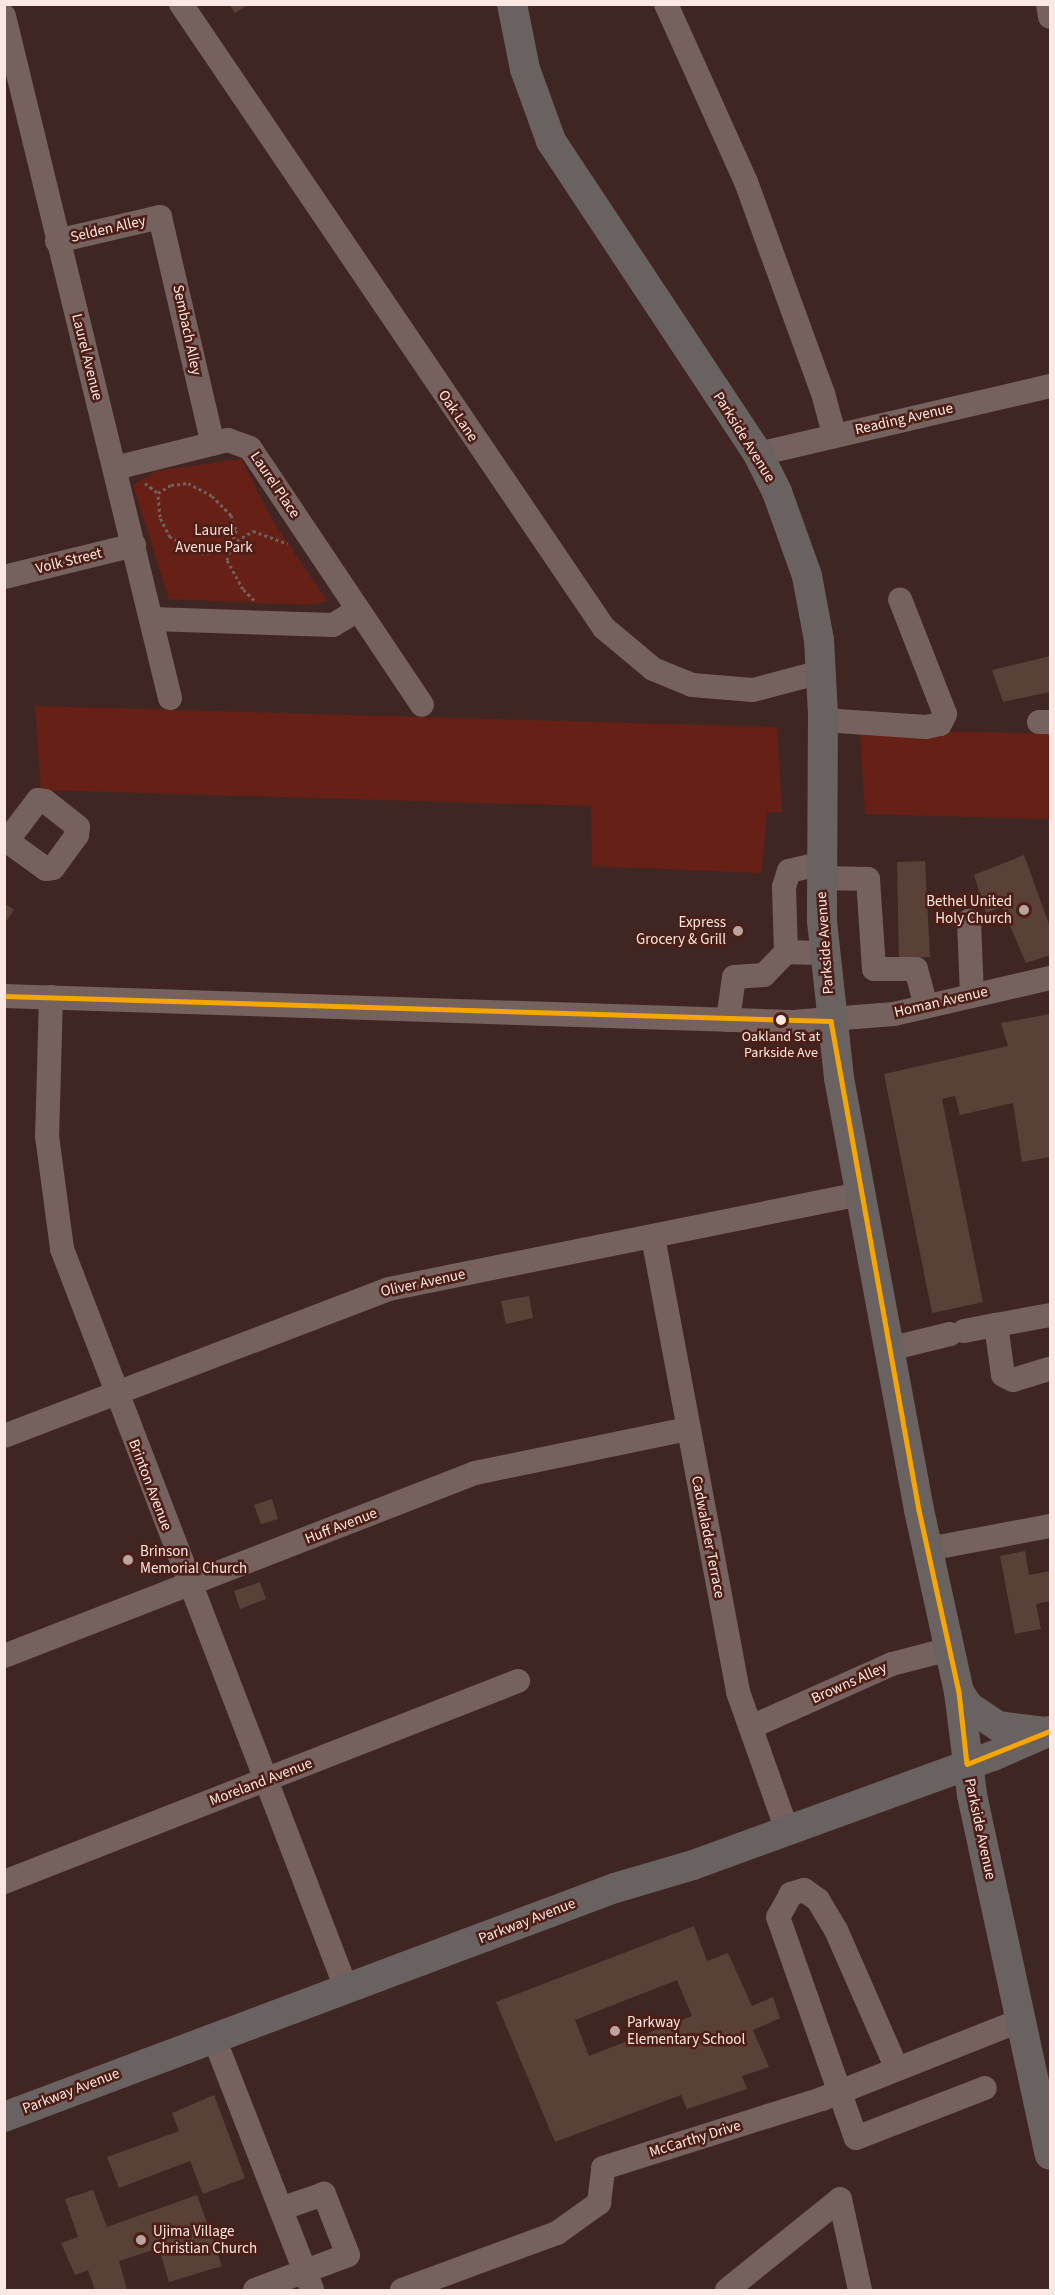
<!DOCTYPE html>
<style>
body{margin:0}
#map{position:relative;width:1055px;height:2295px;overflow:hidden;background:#3f2623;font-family:"Source Sans 3",sans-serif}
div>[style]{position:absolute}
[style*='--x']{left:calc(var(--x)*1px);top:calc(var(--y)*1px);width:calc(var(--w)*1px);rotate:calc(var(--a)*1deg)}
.green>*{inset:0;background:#662016}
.building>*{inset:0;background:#594138}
.path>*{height:3px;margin-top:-1.5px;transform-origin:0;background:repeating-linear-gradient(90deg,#71605d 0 3px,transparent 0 6px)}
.minor>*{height:24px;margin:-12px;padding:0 12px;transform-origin:12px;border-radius:12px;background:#75615d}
.major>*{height:30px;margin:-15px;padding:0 15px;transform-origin:15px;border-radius:15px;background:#6a6260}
.bus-1>*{height:4.5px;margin:-2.25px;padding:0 2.25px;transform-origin:2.25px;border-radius:2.25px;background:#f7a600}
.dots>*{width:16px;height:16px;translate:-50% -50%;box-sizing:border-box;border:3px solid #4c1e16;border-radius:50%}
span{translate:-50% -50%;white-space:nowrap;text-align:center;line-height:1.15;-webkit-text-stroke:5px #4c1e16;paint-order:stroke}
.bus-label{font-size:14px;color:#fbe8e4}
.street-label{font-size:15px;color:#fbe8e4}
.park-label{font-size:15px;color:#f9ddd8}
.poi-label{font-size:15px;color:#fbe8e4}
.right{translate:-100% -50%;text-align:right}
.left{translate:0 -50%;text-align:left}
.frame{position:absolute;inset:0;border:6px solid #fbe8e4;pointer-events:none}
</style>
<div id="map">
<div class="green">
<i style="clip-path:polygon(241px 459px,273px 521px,327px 601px,306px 605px,169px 599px,133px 485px,156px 471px)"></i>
<i style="clip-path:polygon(35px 706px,777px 727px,782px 812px,767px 813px,761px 873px,592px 866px,591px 806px,41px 790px)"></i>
<i style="clip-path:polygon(860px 729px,1050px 734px,1050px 819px,865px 814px)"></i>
</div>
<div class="building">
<i style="clip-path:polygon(229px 4px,249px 4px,235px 13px)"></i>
<i style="clip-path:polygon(1050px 656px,1050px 692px,1003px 702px,992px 670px)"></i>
<i style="clip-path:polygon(1024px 855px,1050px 927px,1050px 955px,1026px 963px,1002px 907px,986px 913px,974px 875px)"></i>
<i style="clip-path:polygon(925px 861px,930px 957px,899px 959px,897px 862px)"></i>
<i style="clip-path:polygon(4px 903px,14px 910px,4px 924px)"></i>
<i style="clip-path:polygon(1050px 1014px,1050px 1157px,1022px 1162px,1013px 1103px,960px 1115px,955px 1096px,942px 1099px,983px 1302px,932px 1313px,884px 1074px,1008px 1046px,1001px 1023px)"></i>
<i style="clip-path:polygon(529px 1296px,533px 1318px,506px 1324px,501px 1301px)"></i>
<i style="clip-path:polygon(272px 1499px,278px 1519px,261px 1524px,254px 1505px)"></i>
<i style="clip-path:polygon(1025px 1551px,1029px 1575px,1050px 1571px,1050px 1601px,1036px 1604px,1041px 1629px,1015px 1634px,1000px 1556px)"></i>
<i style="clip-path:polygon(260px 1582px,266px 1599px,240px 1609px,234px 1591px)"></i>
<i style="clip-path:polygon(evenodd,694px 1926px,707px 1961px,728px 1953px,752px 2006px,773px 1997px,780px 2018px,753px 2030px,769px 2067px,742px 2076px,747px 2089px,687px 2109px,681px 2095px,555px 2142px,496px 2002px,694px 1926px,677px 1980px,692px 2016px,589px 2056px,575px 2020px,677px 1980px)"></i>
<i style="clip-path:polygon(214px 2095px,245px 2178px,203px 2194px,190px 2161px,119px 2188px,107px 2157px,179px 2131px,172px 2113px)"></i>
<i style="clip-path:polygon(93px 2190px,107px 2227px,197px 2195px,222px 2266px,169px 2282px,159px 2248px,119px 2261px,127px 2290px,95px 2290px,88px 2270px,75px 2275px,61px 2243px,78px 2237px,65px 2199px)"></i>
</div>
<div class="path">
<i style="--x:145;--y:483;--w:16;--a:38"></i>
<i style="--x:188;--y:483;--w:27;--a:28"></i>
<i style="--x:212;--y:496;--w:27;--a:45"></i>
<i style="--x:231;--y:515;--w:16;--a:72"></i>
<i style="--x:236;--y:530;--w:15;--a:106"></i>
<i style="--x:232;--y:544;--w:30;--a:160"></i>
<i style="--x:204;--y:554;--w:38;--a:-153"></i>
<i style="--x:170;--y:537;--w:22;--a:-117"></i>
<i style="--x:160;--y:517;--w:24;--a:-95"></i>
<i style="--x:158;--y:493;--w:15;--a:-32"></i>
<i style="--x:171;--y:485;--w:17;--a:-7"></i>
<i style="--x:254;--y:600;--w:16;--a:-135"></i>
<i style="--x:243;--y:589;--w:33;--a:-119"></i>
<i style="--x:227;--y:560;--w:17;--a:-73"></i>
<i style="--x:232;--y:544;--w:25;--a:-32"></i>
<i style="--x:253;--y:531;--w:37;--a:20"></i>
</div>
<div class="minor">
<i style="--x:181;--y:4;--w:754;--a:55.87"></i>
<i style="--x:604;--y:628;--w:64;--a:39.9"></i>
<i style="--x:653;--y:669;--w:42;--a:22.3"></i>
<i style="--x:692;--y:685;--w:61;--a:4.7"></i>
<i style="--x:753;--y:690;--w:70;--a:-14.8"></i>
<i style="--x:666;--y:4;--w:195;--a:65.8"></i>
<i style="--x:746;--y:182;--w:225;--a:70"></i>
<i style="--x:823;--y:393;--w:42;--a:75"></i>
<i style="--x:1048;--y:4;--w:13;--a:81"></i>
<i style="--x:4;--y:16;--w:702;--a:76.32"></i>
<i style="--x:57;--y:241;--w:106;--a:-13.1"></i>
<i style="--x:160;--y:217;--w:233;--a:76.9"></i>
<i style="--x:758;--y:454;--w:300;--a:-13.1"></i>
<i style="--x:115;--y:468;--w:116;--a:-13.9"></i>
<i style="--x:228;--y:440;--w:23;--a:20"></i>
<i style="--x:250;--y:448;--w:309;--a:56.2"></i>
<i style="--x:4;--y:577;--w:134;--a:-13.8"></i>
<i style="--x:152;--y:619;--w:181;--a:1.9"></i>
<i style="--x:333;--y:625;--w:29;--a:-31"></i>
<i style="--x:823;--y:720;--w:103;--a:3.9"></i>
<i style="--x:926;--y:727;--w:14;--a:-12"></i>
<i style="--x:940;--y:724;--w:11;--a:-63"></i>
<i style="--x:945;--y:714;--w:123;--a:-111.4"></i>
<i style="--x:1039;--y:722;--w:11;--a:0"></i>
<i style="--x:4;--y:839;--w:4;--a:34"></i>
<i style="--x:7;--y:841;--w:48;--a:35.7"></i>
<i style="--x:46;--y:869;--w:7;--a:-8"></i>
<i style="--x:53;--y:868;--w:41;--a:-54"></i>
<i style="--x:77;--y:835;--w:8;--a:-83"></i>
<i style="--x:78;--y:827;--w:42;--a:-141.8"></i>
<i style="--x:45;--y:801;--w:7;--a:-172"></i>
<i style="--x:38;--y:800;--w:51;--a:127.1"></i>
<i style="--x:820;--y:878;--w:48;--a:1.2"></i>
<i style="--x:868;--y:879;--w:90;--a:86.2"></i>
<i style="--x:874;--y:969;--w:42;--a:0"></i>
<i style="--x:916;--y:969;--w:38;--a:75"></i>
<i style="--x:969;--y:921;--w:74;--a:87.7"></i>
<i style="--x:786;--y:952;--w:65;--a:-91.8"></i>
<i style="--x:784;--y:887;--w:17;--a:-73"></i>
<i style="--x:789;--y:871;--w:32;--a:-13"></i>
<i style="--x:4;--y:996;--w:789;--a:1.89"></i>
<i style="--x:793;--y:1022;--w:101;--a:-4.5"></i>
<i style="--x:894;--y:1014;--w:160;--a:-13"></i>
<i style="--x:51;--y:997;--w:139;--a:91.6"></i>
<i style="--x:47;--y:1136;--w:114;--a:82.4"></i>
<i style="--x:62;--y:1249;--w:792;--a:68.98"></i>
<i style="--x:728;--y:1020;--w:43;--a:-82.1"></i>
<i style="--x:734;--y:977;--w:30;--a:-4"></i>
<i style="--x:764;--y:975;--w:32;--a:-46"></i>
<i style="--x:786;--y:952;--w:38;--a:2"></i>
<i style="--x:653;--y:1237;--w:463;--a:79.4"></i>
<i style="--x:738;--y:1692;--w:146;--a:70.5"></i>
<i style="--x:1050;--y:1315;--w:55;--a:169.5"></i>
<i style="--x:996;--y:1325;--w:50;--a:82"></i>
<i style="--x:1003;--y:1375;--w:11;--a:27"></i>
<i style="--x:1013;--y:1380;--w:39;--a:-17"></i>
<i style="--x:964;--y:1331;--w:33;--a:-11"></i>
<i style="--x:889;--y:1349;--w:63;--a:-13.8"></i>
<i style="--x:4;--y:1436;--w:412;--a:-20.9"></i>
<i style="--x:389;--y:1289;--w:480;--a:-11.4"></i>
<i style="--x:928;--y:1549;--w:124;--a:-10.7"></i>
<i style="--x:4;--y:1656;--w:505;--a:-21.23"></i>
<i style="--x:475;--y:1473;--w:217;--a:-11.7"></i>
<i style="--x:751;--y:1727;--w:154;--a:-24.1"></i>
<i style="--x:892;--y:1664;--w:60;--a:-14.5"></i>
<i style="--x:4;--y:1882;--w:552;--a:-21.36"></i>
<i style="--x:214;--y:2038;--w:270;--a:68.7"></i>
<i style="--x:897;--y:2069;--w:152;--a:-113.7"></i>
<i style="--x:836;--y:1930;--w:35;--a:-121"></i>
<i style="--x:818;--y:1900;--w:17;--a:-144"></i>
<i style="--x:804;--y:1890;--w:14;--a:163"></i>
<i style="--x:791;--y:1894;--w:26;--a:119"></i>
<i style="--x:778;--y:1917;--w:234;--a:70.6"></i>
<i style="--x:856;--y:2138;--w:138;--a:-21.2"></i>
<i style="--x:255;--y:2290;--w:99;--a:-20.6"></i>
<i style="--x:348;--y:2255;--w:66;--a:-111.5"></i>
<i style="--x:324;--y:2194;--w:46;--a:161.2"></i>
<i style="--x:402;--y:2290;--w:165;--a:-20.2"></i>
<i style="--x:557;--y:2233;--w:52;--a:-35.5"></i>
<i style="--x:599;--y:2203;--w:35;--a:-83"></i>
<i style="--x:603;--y:2168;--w:230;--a:-17.5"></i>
<i style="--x:822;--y:2099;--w:215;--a:-21.6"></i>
<i style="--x:727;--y:2290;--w:145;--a:-38.8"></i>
<i style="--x:840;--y:2199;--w:93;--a:77.6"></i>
</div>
<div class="major">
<i style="--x:512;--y:4;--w:66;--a:78.7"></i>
<i style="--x:525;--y:69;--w:77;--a:70.1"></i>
<i style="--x:551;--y:141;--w:375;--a:56.5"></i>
<i style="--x:758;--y:454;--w:42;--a:63.4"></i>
<i style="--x:777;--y:492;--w:89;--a:70.3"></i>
<i style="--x:807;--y:576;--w:65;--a:79.4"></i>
<i style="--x:819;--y:640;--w:74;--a:86.9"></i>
<i style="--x:823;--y:714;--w:207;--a:90.3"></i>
<i style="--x:822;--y:921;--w:158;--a:83.8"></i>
<i style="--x:839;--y:1078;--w:439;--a:79.5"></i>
<i style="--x:919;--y:1510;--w:186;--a:77.6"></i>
<i style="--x:959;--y:1692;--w:104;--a:82.8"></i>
<i style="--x:972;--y:1795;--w:368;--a:77.8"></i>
<i style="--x:959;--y:1692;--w:17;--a:57"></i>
<i style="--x:968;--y:1706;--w:36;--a:34"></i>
<i style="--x:998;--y:1726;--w:47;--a:7.3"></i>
<i style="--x:4;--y:2117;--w:653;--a:-20.55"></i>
<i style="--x:615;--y:1888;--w:81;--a:-16.4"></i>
<i style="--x:693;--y:1865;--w:319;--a:-20"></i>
<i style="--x:993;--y:1756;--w:62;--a:-23.7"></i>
</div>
<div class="bus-1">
<i style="--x:4;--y:996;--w:827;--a:1.73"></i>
<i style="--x:831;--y:1021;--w:497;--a:79.8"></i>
<i style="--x:919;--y:1510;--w:186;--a:77.6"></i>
<i style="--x:959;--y:1692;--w:72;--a:83.7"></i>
<i style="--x:967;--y:1764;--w:89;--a:-21.7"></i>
</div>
<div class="dots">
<i style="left:1024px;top:910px;background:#b9a4a0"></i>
<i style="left:738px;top:931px;background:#b9a4a0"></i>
<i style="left:781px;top:1020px;background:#fbe8e4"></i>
<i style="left:128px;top:1560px;background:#b9a4a0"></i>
<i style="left:615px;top:2031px;background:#b9a4a0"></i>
<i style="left:141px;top:2240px;background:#b9a4a0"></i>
</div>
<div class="bus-label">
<span style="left:781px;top:1045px">Oakland St at<br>Parkside Ave</span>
</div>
<div class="street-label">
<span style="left:108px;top:229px;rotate:-13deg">Selden Alley</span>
<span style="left:187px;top:330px;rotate:78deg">Sembach Alley</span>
<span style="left:87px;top:357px;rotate:76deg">Laurel Avenue</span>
<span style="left:458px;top:416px;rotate:56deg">Oak Lane</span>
<span style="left:904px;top:419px;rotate:-13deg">Reading Avenue</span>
<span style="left:744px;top:437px;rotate:58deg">Parkside Avenue</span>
<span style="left:275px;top:485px;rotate:56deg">Laurel Place</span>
<span style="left:69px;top:561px;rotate:-14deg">Volk Street</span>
<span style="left:825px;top:943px;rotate:-94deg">Parkside Avenue</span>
<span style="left:941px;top:1002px;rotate:-13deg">Homan Avenue</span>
<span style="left:423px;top:1283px;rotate:-12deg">Oliver Avenue</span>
<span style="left:150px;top:1485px;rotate:69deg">Brinton Avenue</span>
<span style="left:341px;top:1526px;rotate:-21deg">Huff Avenue</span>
<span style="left:708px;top:1537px;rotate:79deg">Cadwalader Terrace</span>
<span style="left:849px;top:1683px;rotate:-24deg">Browns Alley</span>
<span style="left:261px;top:1782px;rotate:-21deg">Moreland Avenue</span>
<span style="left:980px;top:1829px;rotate:78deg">Parkside Avenue</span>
<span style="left:527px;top:1921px;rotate:-21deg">Parkway Avenue</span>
<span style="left:71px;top:2091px;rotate:-21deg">Parkway Avenue</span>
<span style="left:695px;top:2139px;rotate:-17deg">McCarthy Drive</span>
</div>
<div class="park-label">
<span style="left:214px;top:539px">Laurel<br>Avenue Park</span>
</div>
<div class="poi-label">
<span class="right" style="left:1012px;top:910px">Bethel United<br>Holy Church</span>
<span class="right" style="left:726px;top:931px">Express<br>Grocery &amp; Grill</span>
<span class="left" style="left:140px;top:1560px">Brinson<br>Memorial Church</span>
<span class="left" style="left:627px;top:2031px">Parkway<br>Elementary School</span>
<span class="left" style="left:153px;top:2240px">Ujima Village<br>Christian Church</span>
</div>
<div class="frame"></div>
</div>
